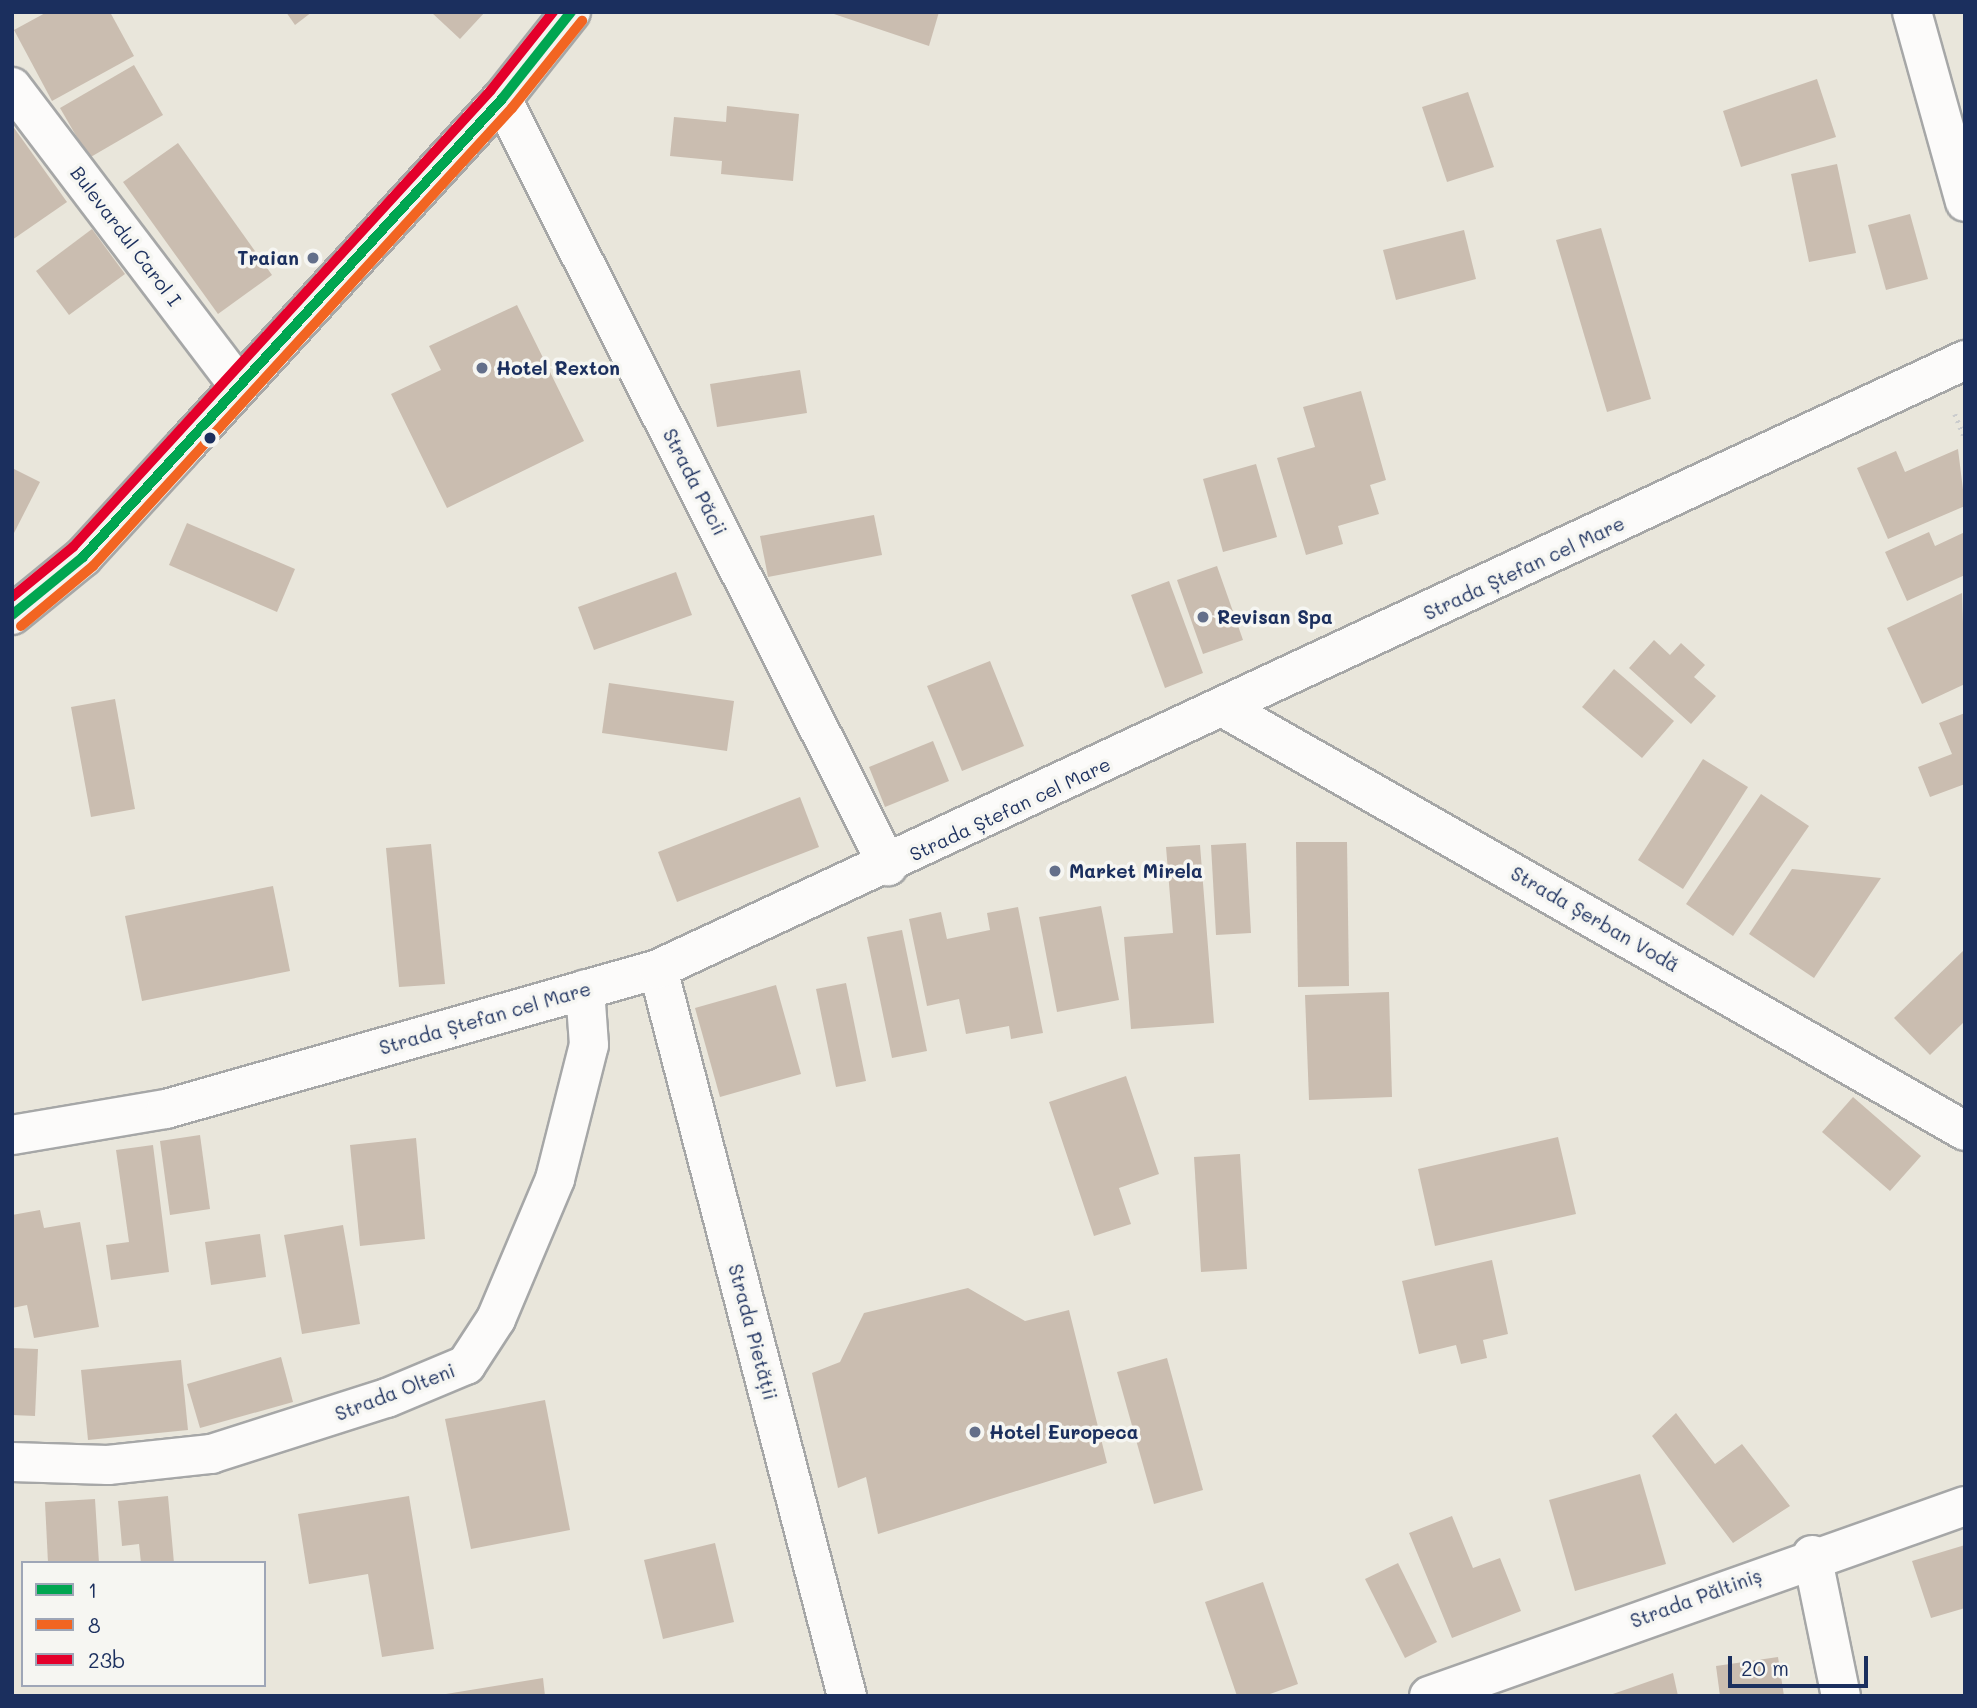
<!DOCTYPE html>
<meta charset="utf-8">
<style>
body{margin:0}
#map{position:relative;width:1977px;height:1708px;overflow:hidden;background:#e9e6db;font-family:Mali,sans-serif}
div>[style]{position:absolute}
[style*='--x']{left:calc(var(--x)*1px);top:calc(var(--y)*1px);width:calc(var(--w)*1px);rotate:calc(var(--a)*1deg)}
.building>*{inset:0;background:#cabdb0}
.path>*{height:4.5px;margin-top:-2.25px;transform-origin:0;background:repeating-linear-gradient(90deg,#cbcccd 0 2px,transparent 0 7px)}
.roads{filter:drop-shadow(2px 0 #a6a7a7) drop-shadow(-2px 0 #a6a7a7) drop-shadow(0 2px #a6a7a7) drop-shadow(0 -2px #a6a7a7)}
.minor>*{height:38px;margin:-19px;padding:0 19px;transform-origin:19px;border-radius:19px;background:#fcfbfa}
.tertiary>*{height:38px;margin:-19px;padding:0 19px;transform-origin:19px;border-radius:19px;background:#fcfbfa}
.secondary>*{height:38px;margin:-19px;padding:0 19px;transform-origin:19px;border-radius:19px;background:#f5f3ef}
.bus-1>*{height:10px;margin:-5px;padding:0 5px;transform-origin:5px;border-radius:5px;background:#00a651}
.bus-2>*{height:10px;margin:-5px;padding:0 5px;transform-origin:5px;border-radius:5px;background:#f26522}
.bus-3>*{height:10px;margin:-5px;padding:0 5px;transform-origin:5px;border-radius:5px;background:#e4002b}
.dots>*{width:19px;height:19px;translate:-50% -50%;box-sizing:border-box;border:4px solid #f6f6f2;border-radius:50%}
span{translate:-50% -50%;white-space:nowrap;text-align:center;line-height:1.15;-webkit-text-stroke:7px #f6f6f2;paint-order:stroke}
.street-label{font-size:19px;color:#1b2f5e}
.poi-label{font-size:19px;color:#1b2f5e;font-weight:700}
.right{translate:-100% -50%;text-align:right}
.left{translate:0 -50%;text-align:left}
.frame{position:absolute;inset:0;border:14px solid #1b2f5e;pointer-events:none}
.legend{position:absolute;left:21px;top:1561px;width:245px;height:126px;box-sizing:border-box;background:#f6f6f2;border:2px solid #9ea6b7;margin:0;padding:9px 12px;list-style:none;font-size:21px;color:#1b2f5e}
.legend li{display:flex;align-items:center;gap:14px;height:35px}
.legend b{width:35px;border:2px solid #9ea6b7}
.scale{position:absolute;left:1728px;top:1656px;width:140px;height:32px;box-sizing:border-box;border:4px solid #1b2f5e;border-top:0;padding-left:9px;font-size:21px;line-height:24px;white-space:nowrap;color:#1b2f5e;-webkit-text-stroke:5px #f6f6f2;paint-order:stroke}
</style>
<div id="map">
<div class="building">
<i style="clip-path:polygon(47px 12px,110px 12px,134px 56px,52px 101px,14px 30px)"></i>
<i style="clip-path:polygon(286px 12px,312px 12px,295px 25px)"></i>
<i style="clip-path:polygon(431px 12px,485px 12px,460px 39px)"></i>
<i style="clip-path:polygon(828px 12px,939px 12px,929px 46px)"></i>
<i style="clip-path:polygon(134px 65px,163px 115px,89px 158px,60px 108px)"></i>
<i style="clip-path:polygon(1817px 79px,1836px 137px,1741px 167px,1723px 111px)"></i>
<i style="clip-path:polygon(1468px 92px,1494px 167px,1447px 182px,1422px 107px)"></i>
<i style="clip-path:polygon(727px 106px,799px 114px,793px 181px,721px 174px,722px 161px,670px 156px,674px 117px,726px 122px)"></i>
<i style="clip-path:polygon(12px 125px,67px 202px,12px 240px)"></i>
<i style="clip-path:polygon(178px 143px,272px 275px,218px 314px,123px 182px)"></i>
<i style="clip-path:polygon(1837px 164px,1856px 253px,1809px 262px,1791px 174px)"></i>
<i style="clip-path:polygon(1910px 214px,1928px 279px,1886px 290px,1868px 225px)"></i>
<i style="clip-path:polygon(1601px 228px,1651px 399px,1607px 412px,1556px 240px)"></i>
<i style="clip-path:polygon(92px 229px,125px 274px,69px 315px,36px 271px)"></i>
<i style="clip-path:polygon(1464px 230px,1476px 279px,1396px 300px,1383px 250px)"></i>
<i style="clip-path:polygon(517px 305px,584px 441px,447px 508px,391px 394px,441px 370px,429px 346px)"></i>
<i style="clip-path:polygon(800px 370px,807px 413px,717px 427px,710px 384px)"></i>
<i style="clip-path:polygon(1361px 391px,1386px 480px,1370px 485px,1379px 514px,1338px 526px,1343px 544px,1306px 555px,1277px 458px,1315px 447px,1303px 407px)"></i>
<i style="clip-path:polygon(1958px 449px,1965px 506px,1888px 539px,1857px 468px,1896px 451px,1905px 472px)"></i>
<i style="clip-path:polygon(1256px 464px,1277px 537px,1223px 552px,1203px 479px)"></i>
<i style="clip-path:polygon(12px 468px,40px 482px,14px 533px,12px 532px)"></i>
<i style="clip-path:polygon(874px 515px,882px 555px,768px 577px,760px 536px)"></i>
<i style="clip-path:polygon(187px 523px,295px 569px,277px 612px,169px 565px)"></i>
<i style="clip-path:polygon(1929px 532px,1935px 546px,1965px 532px,1965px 575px,1907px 601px,1885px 552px)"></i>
<i style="clip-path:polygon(1217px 566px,1243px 640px,1203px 654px,1177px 580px)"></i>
<i style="clip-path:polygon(676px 572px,692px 615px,594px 650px,578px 607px)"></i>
<i style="clip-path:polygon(1169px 581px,1203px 673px,1165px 688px,1131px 595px)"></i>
<i style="clip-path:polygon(1962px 593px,1965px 684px,1922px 704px,1887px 628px)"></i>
<i style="clip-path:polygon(1654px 640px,1670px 655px,1681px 643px,1705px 665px,1694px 677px,1716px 696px,1691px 724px,1629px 668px)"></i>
<i style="clip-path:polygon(990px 661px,1024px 746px,962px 771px,927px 686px)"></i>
<i style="clip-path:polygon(1614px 669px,1674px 721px,1642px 758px,1582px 707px)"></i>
<i style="clip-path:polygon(609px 683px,734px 701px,727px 751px,602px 733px)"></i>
<i style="clip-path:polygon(115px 699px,135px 809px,91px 817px,71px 707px)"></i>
<i style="clip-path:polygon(1965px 713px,1965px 784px,1930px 797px,1918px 767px,1952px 754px,1939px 723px)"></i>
<i style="clip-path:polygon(933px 741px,949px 781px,885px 807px,869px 767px)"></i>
<i style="clip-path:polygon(1703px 759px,1748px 787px,1683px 889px,1638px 860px)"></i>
<i style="clip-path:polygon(1761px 794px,1809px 826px,1733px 936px,1686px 904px)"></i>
<i style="clip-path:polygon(800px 797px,819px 847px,677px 902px,658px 852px)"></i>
<i style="clip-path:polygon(1296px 842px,1347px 842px,1349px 986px,1298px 987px)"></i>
<i style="clip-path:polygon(1246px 843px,1251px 933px,1216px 935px,1211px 845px)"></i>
<i style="clip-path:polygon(431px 844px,445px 984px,399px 987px,386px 848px)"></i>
<i style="clip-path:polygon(1200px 845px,1214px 1023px,1131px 1029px,1124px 937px,1173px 933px,1166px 847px)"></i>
<i style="clip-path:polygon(1792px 869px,1881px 878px,1814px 978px,1749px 934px)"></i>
<i style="clip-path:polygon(273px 886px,290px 971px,142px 1001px,125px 916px)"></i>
<i style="clip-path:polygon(1101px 906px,1119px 1000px,1057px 1012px,1039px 917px)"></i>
<i style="clip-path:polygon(1018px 907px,1043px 1033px,1011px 1039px,1009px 1026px,966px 1034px,959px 999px,927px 1006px,909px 919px,941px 912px,947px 939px,990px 930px,987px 913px)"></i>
<i style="clip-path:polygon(902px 930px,927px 1051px,892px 1058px,867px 937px)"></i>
<i style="clip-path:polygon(1965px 949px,1965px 1021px,1930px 1055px,1894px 1018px)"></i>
<i style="clip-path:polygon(846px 983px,866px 1081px,836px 1087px,816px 989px)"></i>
<i style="clip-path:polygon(776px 985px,801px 1074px,720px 1097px,695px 1008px)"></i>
<i style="clip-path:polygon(1389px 992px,1392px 1097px,1309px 1100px,1305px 995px)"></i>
<i style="clip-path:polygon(1126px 1076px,1159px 1174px,1119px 1188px,1131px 1224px,1094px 1236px,1049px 1102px)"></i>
<i style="clip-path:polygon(1853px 1097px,1921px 1156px,1890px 1191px,1822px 1132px)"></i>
<i style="clip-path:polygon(200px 1135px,210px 1209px,170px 1215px,160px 1141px)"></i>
<i style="clip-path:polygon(1558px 1137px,1576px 1214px,1435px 1246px,1418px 1169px)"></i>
<i style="clip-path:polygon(416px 1138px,425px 1239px,360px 1246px,350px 1145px)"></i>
<i style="clip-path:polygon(153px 1145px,169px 1272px,111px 1280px,106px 1245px,129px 1242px,116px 1150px)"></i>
<i style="clip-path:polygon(1240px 1154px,1247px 1269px,1201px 1272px,1194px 1157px)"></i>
<i style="clip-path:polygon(40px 1210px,44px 1228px,80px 1222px,99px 1327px,34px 1338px,27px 1305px,12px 1308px,12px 1215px)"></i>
<i style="clip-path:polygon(343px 1225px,360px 1324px,302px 1334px,284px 1235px)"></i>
<i style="clip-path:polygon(260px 1234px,266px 1277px,211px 1285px,205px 1242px)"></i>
<i style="clip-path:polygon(1492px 1260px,1508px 1334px,1483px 1340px,1487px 1358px,1461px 1364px,1456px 1345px,1419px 1354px,1402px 1281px)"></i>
<i style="clip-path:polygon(968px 1288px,1025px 1321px,1069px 1310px,1107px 1463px,878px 1534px,866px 1477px,838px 1488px,812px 1373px,840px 1362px,864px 1313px)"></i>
<i style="clip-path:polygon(12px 1348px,38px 1349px,35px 1416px,12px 1415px)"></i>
<i style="clip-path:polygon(281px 1357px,293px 1402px,200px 1428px,187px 1384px)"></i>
<i style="clip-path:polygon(1167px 1358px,1203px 1490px,1154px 1504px,1117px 1372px)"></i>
<i style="clip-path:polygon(181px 1360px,188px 1430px,88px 1440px,81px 1370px)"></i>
<i style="clip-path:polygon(545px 1400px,570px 1530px,471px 1549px,445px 1419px)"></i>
<i style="clip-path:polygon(1676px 1413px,1715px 1464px,1742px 1444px,1790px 1506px,1733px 1543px,1652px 1436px)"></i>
<i style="clip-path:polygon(1640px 1474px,1666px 1564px,1575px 1591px,1549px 1500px)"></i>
<i style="clip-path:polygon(168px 1496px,174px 1563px,141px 1563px,139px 1544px,122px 1546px,118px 1501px)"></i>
<i style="clip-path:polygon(409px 1496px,434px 1649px,382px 1657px,368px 1574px,309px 1584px,298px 1514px)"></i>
<i style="clip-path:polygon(95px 1499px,99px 1563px,48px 1563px,45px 1502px)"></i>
<i style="clip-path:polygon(1452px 1516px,1473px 1568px,1500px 1558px,1521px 1611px,1452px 1638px,1409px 1533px)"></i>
<i style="clip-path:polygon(715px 1543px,734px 1622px,663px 1639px,644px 1560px)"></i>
<i style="clip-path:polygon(1965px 1545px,1965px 1608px,1931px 1618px,1912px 1561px)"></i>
<i style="clip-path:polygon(1398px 1563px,1437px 1642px,1405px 1658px,1365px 1579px)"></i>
<i style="clip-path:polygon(1263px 1582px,1298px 1684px,1264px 1696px,1237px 1696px,1205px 1602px)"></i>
<i style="clip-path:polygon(1778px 1657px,1784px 1696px,1720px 1696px,1716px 1666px)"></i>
<i style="clip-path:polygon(1673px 1673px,1678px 1696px,1610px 1696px,1610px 1695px)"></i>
<i style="clip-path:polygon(543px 1678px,545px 1696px,446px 1696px,446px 1694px)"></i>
</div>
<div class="path">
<i style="--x:1955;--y:414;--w:27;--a:68"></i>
</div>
<div class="roads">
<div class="minor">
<i style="--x:1912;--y:12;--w:197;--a:74.4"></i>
<i style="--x:12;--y:87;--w:375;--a:52.8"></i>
<i style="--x:502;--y:99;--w:859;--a:63.29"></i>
<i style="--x:658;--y:969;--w:751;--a:75.43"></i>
<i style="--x:12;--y:1462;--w:96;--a:1.8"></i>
<i style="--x:108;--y:1465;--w:104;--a:-6.1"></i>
<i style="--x:211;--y:1454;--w:185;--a:-17.7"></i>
<i style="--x:387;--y:1398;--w:86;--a:-22.7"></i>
<i style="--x:466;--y:1365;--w:55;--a:-56.9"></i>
<i style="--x:496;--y:1319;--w:152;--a:-67.1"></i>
<i style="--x:555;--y:1179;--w:138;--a:-75.8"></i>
<i style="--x:589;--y:1045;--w:56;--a:-94.1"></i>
<i style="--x:1812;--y:1555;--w:144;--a:78.4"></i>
</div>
<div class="tertiary">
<i style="--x:1224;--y:708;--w:853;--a:29.72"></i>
<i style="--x:12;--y:1135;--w:156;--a:-9.6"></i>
<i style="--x:166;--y:1109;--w:512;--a:-15.88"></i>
<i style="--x:658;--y:969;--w:1442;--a:-24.98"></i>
<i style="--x:1429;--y:1696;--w:569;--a:-19.52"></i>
</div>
<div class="secondary">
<i style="--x:12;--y:615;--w:92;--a:-39.2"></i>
<i style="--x:83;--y:557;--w:145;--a:-47.5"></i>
<i style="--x:181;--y:450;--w:476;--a:-47.6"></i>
<i style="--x:502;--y:99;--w:111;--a:-51.6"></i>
</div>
</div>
<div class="bus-1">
<i style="--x:12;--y:615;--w:92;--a:-39.2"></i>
<i style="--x:83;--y:557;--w:621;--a:-47.55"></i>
<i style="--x:502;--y:99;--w:111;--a:-51.6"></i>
</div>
<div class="bus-2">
<i style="--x:21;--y:626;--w:94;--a:-39.8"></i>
<i style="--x:93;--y:566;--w:621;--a:-47.55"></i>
<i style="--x:512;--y:108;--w:112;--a:-51.2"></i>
</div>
<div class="bus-3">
<i style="--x:12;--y:597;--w:79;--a:-39.3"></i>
<i style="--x:73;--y:547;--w:619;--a:-47.55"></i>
<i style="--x:491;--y:90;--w:100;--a:-51.5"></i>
</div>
<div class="dots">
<i style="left:313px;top:258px;background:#636f8a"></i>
<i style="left:482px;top:368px;background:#636f8a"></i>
<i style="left:210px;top:438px;background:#1b2f5e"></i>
<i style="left:1203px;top:617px;background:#636f8a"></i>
<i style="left:1055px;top:871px;background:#636f8a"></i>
<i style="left:975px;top:1432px;background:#636f8a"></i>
</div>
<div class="street-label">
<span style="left:126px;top:236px;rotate:53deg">Bulevardul Carol I</span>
<span style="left:695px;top:482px;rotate:63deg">Strada Păcii</span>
<span style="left:1524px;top:568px;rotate:-25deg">Strada Ștefan cel Mare</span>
<span style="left:1010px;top:809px;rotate:-25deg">Strada Ștefan cel Mare</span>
<span style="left:1595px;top:919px;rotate:30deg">Strada Șerban Vodă</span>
<span style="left:485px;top:1018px;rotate:-16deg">Strada Ștefan cel Mare</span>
<span style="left:753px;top:1332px;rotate:75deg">Strada Pietății</span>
<span style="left:395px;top:1392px;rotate:-21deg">Strada Olteni</span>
<span style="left:1696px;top:1598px;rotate:-20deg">Strada Păltiniș</span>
</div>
<div class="poi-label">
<span class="right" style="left:299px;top:258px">Traian</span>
<span class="left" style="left:496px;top:368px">Hotel Rexton</span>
<span class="left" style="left:1217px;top:617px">Revisan Spa</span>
<span class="left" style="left:1069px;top:871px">Market Mirela</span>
<span class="left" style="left:989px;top:1432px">Hotel Europeca</span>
</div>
<div class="frame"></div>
<ul class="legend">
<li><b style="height:9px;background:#00a651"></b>1</li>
<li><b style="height:9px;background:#f26522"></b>8</li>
<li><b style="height:9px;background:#e4002b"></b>23b</li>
</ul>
<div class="scale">20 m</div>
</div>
